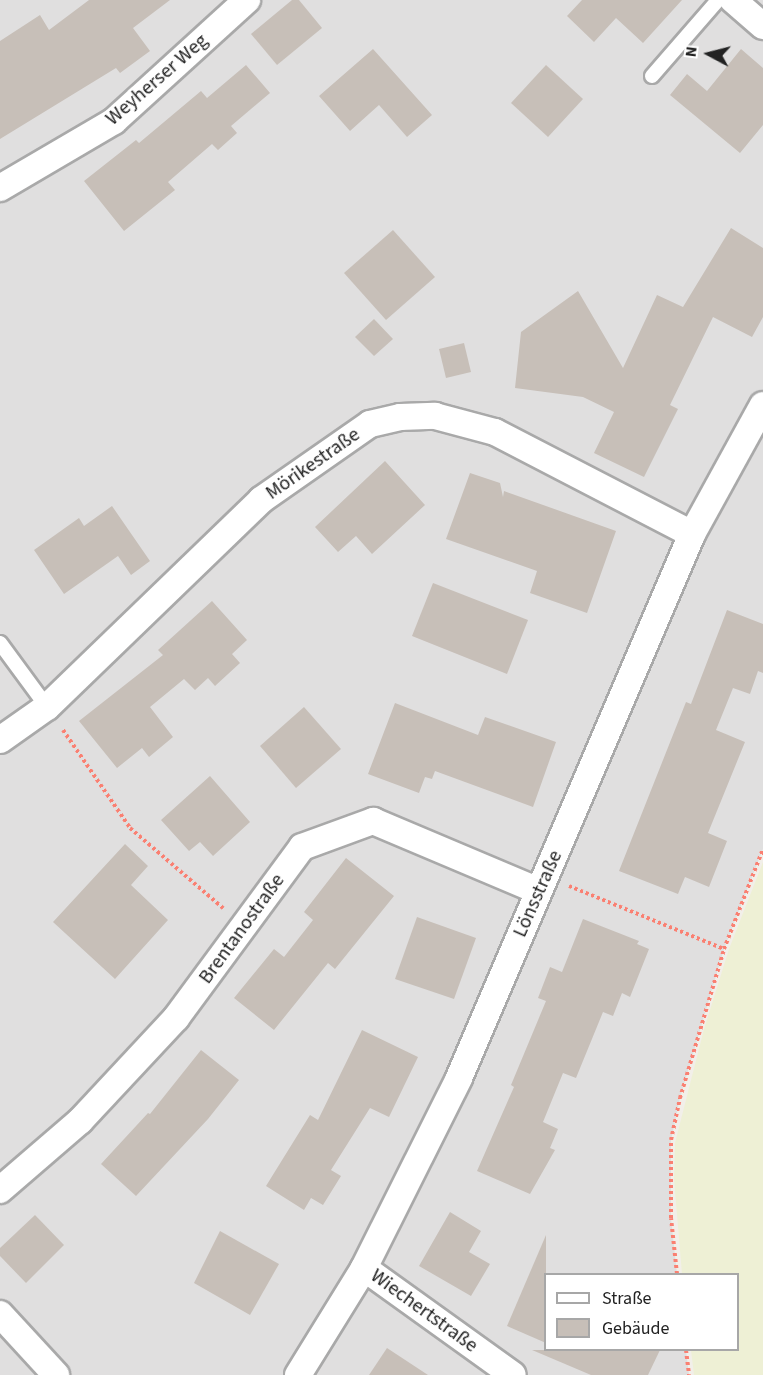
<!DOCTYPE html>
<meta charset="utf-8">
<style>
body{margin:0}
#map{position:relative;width:763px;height:1375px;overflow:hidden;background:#f2efe9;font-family:"Source Sans 3",sans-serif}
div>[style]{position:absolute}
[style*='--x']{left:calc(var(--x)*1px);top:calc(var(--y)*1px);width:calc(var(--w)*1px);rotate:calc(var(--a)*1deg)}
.residential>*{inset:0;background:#e0dfdf}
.farmland>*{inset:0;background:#eef0d5}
.building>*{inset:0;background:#c7bfb8}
.path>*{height:4px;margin-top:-2px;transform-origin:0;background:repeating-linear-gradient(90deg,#fa8072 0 3px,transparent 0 6px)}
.roads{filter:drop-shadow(2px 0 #a9a9a9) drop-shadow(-2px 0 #a9a9a9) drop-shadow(0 2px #a9a9a9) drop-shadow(0 -2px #a9a9a9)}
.lane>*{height:14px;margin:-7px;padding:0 7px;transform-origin:7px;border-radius:7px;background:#fff}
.street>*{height:26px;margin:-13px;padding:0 13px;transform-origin:13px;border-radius:13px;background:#fff}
span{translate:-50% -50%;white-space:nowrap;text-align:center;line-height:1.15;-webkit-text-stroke:4.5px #fff;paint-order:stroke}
.street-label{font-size:20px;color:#222}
.legend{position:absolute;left:544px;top:1273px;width:195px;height:78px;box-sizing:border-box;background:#fff;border:2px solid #a7a7a7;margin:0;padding:8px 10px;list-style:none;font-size:18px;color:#222}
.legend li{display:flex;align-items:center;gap:12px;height:30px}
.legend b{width:30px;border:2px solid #a7a7a7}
.north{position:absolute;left:679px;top:24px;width:60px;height:60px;-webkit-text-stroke:4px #fff;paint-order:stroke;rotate:277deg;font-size:16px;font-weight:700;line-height:24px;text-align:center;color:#222}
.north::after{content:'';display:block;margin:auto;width:21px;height:27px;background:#222;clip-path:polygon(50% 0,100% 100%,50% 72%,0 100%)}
</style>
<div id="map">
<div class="residential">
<i style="clip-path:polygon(0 0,763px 0,763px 849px,724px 949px,680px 1098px,671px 1140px,671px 1218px,677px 1274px,546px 1274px,546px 1350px,686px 1350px,689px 1375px,0 1375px)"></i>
</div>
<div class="farmland">
<i style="clip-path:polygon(763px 862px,763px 1375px,694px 1375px,691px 1350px,738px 1350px,738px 1274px,682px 1274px,674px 1179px,675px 1143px,704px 1029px,729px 949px)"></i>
</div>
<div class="building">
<i style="clip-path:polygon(89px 0,170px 0,133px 28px,150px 51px,120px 73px,116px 68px,0 139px,0 41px,40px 15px,49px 30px)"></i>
<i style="clip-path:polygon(292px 0,299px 0,322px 28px,277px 65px,251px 34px)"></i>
<i style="clip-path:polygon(582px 0,682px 0,643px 43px,616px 18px,594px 42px,567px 16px)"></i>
<i style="clip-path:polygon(373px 49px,432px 115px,407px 137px,379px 105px,350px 131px,319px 96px)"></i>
<i style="clip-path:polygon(741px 49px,763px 68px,763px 125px,740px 153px,670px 95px,687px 74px,707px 91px)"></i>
<i style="clip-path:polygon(246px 65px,270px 93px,231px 126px,237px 133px,218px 150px,212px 144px,168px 182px,175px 190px,124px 231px,84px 181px,136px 140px,139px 143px,201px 91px,207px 98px)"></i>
<i style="clip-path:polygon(546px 65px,583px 99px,548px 137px,511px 103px)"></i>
<i style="clip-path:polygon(731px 228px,763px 248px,763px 317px,752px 337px,713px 317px,670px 405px,678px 409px,644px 477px,594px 453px,614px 412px,583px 397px,515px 388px,521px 332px,578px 291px,623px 368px,657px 295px,683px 307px)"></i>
<i style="clip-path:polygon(393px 230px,435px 277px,386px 320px,344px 273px)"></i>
<i style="clip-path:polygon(374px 319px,393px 339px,374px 356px,355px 337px)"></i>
<i style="clip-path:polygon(464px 343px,471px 372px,446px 378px,439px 349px)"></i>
<i style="clip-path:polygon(385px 461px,425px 505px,372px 554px,356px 536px,338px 552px,315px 527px)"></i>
<i style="clip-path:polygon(470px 473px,500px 483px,503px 497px,504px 491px,616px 531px,587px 613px,530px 593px,537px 571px,446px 539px)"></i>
<i style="clip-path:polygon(112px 506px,150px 561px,131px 575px,118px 556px,64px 594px,34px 550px,79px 518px,84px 526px)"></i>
<i style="clip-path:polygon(433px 583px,528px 620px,507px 674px,412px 636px)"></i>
<i style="clip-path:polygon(212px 601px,247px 640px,232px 654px,240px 663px,215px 686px,208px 678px,195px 690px,184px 679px,150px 707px,173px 737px,149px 757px,142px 748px,117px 768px,79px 721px,163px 655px,158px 650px)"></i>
<i style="clip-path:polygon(727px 610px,763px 624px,763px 673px,758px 671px,750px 694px,733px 688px,716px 730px,745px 742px,708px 833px,727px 841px,709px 887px,685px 877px,678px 894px,619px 871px,686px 702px,691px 704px)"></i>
<i style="clip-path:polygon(395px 703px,478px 735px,485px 717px,556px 742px,533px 807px,435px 771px,432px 779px,425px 777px,419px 793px,368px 774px)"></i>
<i style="clip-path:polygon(304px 707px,341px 749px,296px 788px,260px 746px)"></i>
<i style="clip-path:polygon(210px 776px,250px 822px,213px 856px,200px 842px,189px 851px,161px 820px)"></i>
<i style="clip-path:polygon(125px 844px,148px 866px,131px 885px,168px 920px,115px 979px,53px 922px)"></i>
<i style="clip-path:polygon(346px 858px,394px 896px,335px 969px,328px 963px,274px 1030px,234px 998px,274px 949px,284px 957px,313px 920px,304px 912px)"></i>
<i style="clip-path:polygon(417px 917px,476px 938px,454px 999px,395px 979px)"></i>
<i style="clip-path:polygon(583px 919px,639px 941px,637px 944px,649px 949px,630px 997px,622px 993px,613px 1016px,603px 1012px,576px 1078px,563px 1073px,543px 1122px,558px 1129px,550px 1148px,555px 1150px,530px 1194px,477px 1171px,514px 1087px,511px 1085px,546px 1001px,538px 998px,550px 967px,562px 972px)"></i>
<i style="clip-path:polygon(362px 1030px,418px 1057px,389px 1117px,370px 1108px,331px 1170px,341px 1176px,323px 1205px,311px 1198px,304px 1210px,266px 1186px,310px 1115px,318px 1120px)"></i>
<i style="clip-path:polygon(201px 1050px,239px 1080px,208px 1119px,136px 1196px,101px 1164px,148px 1113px,150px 1114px)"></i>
<i style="clip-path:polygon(450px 1212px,481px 1231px,469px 1252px,490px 1264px,471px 1296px,419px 1266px)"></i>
<i style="clip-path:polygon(35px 1215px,64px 1245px,26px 1283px,0 1256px,0 1248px)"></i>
<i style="clip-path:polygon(220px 1231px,279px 1264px,250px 1315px,194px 1283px)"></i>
<i style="clip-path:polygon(546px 1235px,546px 1343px,507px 1326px)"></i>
<i style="clip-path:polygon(387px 1348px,428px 1375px,369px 1375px)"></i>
<i style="clip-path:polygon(532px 1350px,660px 1350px,648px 1375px,591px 1375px)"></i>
</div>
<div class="path">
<i style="--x:63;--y:730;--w:119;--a:55.6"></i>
<i style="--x:130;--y:828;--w:123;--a:40.7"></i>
<i style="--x:569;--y:886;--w:167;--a:22.1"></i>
<i style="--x:677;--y:1274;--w:56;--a:-96.1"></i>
<i style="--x:671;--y:1218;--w:78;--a:-90"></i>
<i style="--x:671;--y:1140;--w:43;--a:-77.9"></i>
<i style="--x:680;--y:1098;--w:155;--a:-73.5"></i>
<i style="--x:724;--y:949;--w:107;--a:-68.7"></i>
<i style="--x:686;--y:1350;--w:25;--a:83"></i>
</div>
<div class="roads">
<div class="lane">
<i style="--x:652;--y:76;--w:101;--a:-49"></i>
<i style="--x:0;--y:643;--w:79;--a:53.7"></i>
</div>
<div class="street">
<i style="--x:733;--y:0;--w:40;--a:41"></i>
<i style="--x:0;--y:188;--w:132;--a:-30.4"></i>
<i style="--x:114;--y:121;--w:180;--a:-42.3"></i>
<i style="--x:0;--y:740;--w:57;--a:-35.1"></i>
<i style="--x:47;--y:707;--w:298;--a:-44"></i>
<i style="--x:261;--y:500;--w:133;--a:-34.9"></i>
<i style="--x:370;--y:424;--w:31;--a:-13"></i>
<i style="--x:400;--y:417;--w:35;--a:-2"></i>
<i style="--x:435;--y:416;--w:62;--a:14.9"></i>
<i style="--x:495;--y:432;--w:222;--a:27.4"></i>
<i style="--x:0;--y:1190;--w:106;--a:-40.8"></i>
<i style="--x:80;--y:1121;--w:141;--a:-47"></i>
<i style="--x:176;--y:1018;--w:212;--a:-53.6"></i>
<i style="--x:302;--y:847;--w:76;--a:-20.1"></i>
<i style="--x:373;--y:821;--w:180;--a:22.9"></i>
<i style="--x:364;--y:1268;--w:183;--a:35.7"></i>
<i style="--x:0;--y:1314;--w:83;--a:47.4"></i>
<i style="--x:298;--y:1375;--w:126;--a:-58.3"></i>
<i style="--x:364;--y:1268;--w:212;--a:-63.4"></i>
<i style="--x:459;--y:1078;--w:592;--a:-66.81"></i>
<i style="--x:692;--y:534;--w:147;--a:-61.2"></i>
</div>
</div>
<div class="street-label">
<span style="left:157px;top:80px;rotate:-41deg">Weyherser Weg</span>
<span style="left:313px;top:464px;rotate:-35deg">Mörikestraße</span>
<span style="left:538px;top:894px;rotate:-66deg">Lönsstraße</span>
<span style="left:242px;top:929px;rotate:-54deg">Brentanostraße</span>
<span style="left:424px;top:1311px;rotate:36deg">Wiechertstraße</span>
</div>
<ul class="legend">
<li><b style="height:8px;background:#fff"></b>Straße</li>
<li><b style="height:16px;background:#c7bfb8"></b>Gebäude</li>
</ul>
<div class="north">N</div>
</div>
